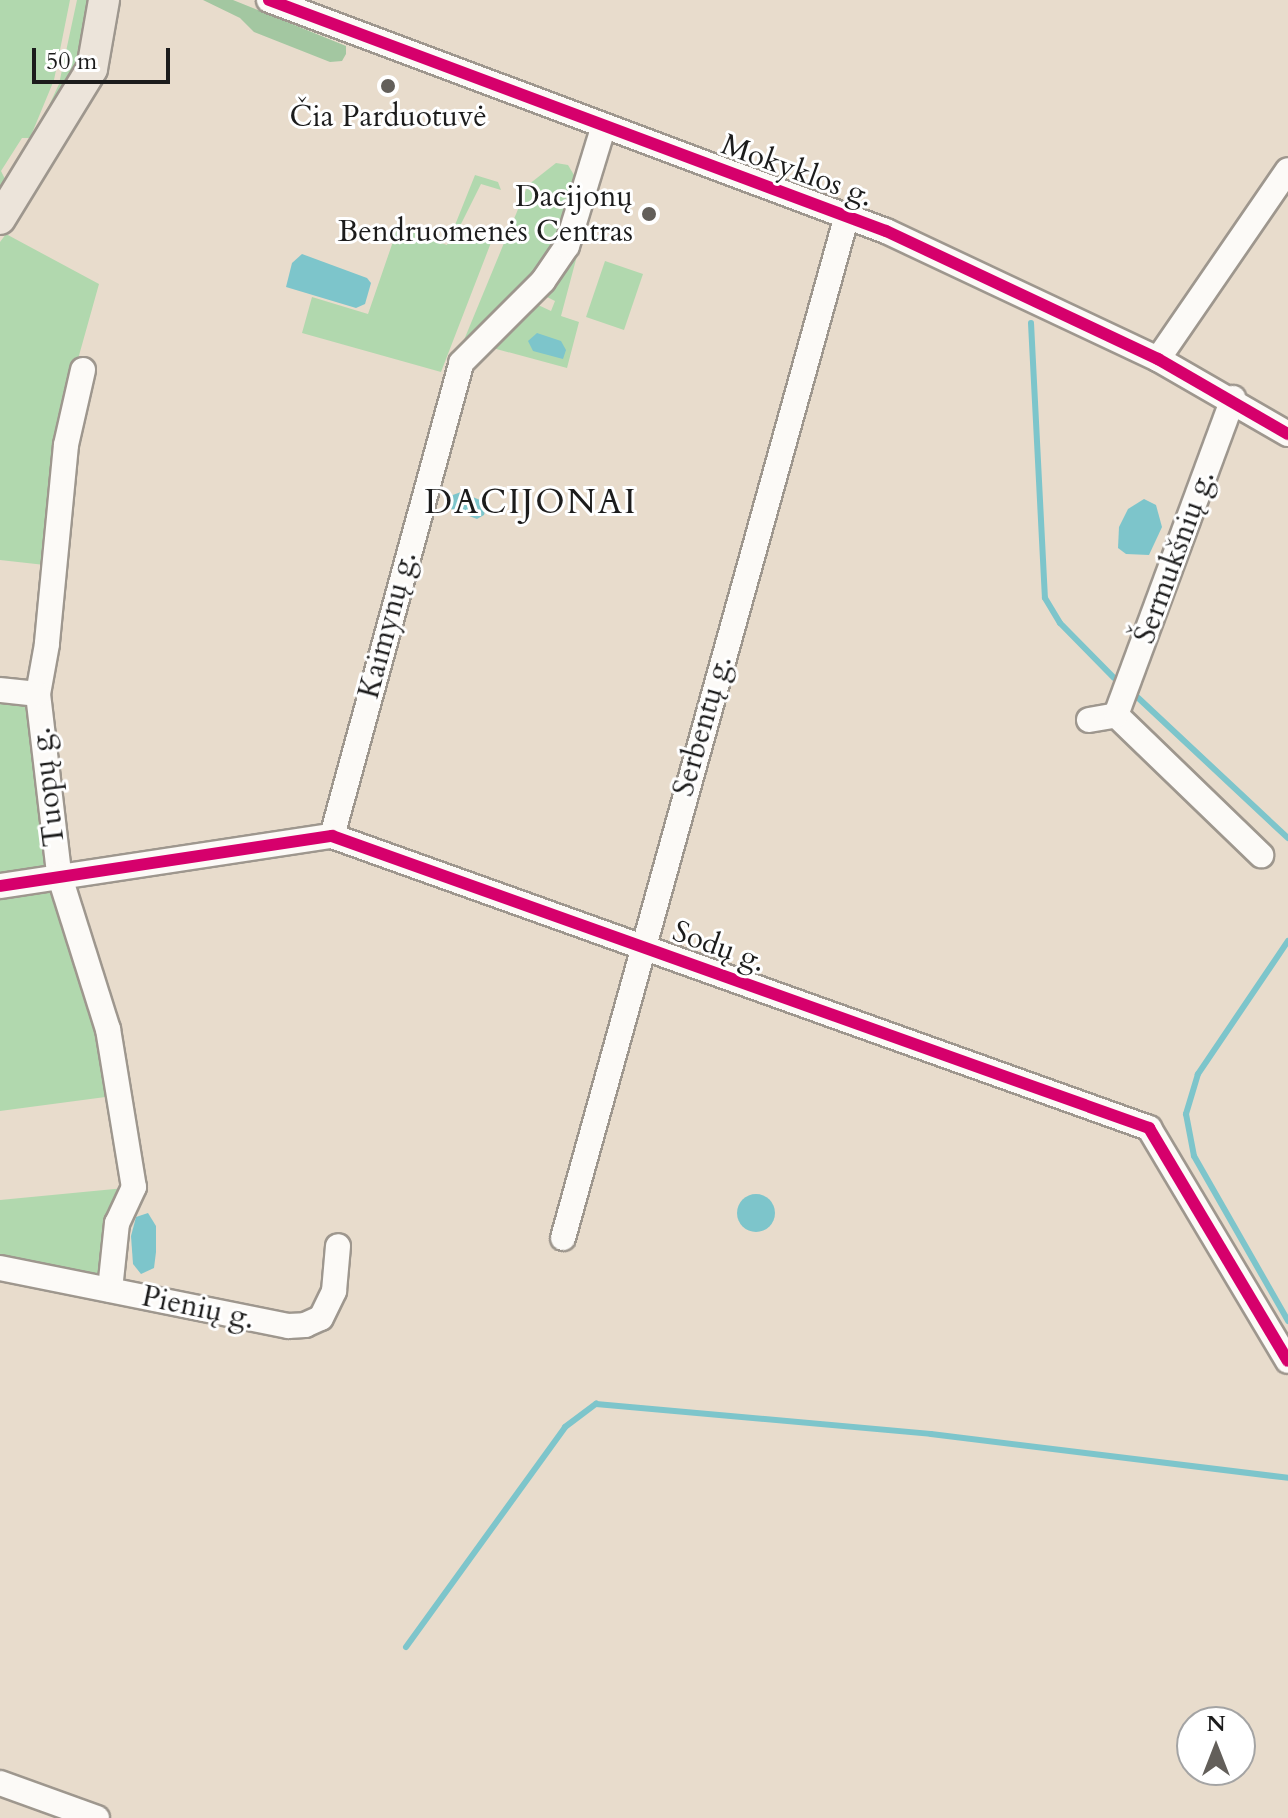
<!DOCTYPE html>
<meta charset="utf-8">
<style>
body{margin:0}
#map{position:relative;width:1288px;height:1818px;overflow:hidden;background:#e8dccc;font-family:Cardo,serif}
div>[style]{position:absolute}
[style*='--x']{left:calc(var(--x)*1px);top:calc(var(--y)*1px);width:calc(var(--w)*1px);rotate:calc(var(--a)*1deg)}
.green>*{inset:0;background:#b1d8ae}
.forest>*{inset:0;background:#a3c7a1}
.water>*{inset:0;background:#7dc5cb}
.round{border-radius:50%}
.stream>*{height:6px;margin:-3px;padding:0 3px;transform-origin:3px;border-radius:3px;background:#7dc5cb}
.roads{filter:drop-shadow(2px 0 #9e978e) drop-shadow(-2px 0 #9e978e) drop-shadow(0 2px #9e978e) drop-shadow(0 -2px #9e978e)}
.minor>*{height:24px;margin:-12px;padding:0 12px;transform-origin:12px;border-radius:12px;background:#fcfaf7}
.major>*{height:30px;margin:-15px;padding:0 15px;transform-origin:15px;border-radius:15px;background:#ece4da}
.cycleway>*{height:12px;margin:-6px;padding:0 6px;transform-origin:6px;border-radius:6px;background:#d6006c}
.dots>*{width:22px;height:22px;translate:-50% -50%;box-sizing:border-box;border:4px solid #fff;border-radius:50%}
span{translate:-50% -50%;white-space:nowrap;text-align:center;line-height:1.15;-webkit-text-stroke:6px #fff;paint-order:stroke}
.poi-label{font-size:30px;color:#1c1c1c}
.right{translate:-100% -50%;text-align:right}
.street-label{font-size:30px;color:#1c1c1c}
.quarter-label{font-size:34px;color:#1c1c1c;letter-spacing:2px}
.north{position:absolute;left:1176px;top:1706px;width:80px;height:80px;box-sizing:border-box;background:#fff;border:2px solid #a4a4a4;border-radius:50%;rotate:0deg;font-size:22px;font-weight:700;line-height:32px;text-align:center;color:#1c1c1c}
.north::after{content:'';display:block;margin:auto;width:28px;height:36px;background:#635f5a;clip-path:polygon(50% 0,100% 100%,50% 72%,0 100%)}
.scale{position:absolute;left:32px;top:48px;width:138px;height:36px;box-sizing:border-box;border:4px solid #1c1c1c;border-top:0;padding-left:10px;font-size:24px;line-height:28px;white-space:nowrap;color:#1c1c1c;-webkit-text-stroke:6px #fff;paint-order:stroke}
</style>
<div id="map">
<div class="green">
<i style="clip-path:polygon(0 0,70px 0,54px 80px,30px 138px,22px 138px,1px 171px,6px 181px,0 191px)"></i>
<i style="clip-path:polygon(77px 0,90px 0,86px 38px,75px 74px,34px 138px,59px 84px)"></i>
<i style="clip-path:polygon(556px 163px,568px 165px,577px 180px,558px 242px,535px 276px,464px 340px,528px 185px)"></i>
<i style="clip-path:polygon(475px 175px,498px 182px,501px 190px,481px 184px,459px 228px,492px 240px,441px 372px,302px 333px,312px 297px,368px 314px,398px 227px,447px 245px)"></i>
<i style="clip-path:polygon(6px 234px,99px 284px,66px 402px,45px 565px,0 560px,0 242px)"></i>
<i style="clip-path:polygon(578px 252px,561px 316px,579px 322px,567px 368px,489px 347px,536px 304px,551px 311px,555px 301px,545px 296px)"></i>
<i style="clip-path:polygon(605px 261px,643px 274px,624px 330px,586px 317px)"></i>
<i style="clip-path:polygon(0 684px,24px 687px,50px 868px,0 878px)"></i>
<i style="clip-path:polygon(55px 885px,113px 1096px,0 1111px,0 896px)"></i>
<i style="clip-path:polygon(125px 1188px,106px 1283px,0 1263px,0 1200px)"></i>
</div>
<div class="forest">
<i style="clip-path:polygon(203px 0,233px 0,346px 46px,346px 54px,342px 61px,330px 62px,254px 32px,240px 18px)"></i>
</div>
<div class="water">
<i style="clip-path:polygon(302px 254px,367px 278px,371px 283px,365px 304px,356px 308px,286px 287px,292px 263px)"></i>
<i style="clip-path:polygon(537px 333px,561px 341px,566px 350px,563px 359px,533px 351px,528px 341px)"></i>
<i style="clip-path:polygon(461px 492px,487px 503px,484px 515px,477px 519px,451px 509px,450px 496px)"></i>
<i style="clip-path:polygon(1144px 499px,1156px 505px,1162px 527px,1149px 555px,1126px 554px,1118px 548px,1119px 527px,1128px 509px)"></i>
<i class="round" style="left:737px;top:1194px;width:38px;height:38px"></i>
<i style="clip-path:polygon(148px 1213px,156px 1226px,156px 1252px,154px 1268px,141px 1274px,133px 1264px,131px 1236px,136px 1217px)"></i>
</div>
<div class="stream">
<i style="--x:1031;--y:323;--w:275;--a:87.1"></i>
<i style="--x:1045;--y:598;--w:29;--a:59"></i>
<i style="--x:1060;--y:623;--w:77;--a:45.5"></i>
<i style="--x:1134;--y:694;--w:211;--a:43.1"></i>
<i style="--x:1288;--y:941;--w:161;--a:124.1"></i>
<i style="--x:1198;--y:1074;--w:42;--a:106.7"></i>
<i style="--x:1186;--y:1114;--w:43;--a:79.2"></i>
<i style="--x:1194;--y:1156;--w:190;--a:60.3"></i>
<i style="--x:406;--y:1647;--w:271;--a:-54.1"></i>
<i style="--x:565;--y:1427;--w:39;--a:-37"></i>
<i style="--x:596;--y:1404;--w:336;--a:5.1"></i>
<i style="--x:931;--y:1434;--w:360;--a:7"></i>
</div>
<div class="roads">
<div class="minor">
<i style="--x:269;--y:0;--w:659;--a:20.53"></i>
<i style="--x:886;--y:231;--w:301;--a:25.2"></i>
<i style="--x:1158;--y:359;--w:150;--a:30"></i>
<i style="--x:1158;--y:359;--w:229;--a:-55.5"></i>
<i style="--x:83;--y:370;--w:77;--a:102.8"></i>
<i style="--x:66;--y:445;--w:200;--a:95.5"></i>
<i style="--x:47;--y:644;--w:51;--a:100.2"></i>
<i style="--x:38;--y:694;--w:181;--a:83.3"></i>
<i style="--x:59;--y:874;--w:163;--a:72.5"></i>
<i style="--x:108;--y:1029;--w:160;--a:80.7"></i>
<i style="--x:134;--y:1187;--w:40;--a:115"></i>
<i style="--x:117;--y:1223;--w:67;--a:96"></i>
<i style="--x:0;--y:690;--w:38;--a:6"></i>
<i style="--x:1116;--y:715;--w:202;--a:44"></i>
<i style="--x:1089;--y:720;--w:27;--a:-10"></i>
<i style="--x:1116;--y:715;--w:338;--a:-69.7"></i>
<i style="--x:332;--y:836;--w:490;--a:-74.7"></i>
<i style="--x:461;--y:363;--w:116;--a:-45"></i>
<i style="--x:543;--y:281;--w:42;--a:-55.6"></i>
<i style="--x:567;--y:246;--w:123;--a:-73"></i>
<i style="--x:0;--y:886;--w:336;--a:-8.6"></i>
<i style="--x:332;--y:836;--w:868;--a:19.67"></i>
<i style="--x:1149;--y:1128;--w:271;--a:59.2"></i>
<i style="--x:563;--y:1238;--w:1062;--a:-74.48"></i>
<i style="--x:0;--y:1268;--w:294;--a:11.4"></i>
<i style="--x:288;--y:1326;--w:17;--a:-3"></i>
<i style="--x:305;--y:1325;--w:17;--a:-24"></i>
<i style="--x:321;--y:1318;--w:30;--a:-64"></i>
<i style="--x:334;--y:1291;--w:45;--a:-84.9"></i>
<i style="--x:0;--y:1783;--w:103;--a:19.8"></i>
</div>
<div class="major">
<i style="--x:0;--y:219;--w:176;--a:-58.5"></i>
<i style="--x:92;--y:69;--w:70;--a:-80.1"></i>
</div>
</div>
<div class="cycleway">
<i style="--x:269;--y:0;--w:659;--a:20.53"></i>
<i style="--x:886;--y:231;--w:301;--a:25.2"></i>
<i style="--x:1158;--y:359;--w:150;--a:30"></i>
<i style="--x:0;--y:886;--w:336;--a:-8.6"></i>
<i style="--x:332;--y:836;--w:868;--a:19.67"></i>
<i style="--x:1149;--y:1128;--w:271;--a:59.2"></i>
</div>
<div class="dots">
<i style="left:388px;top:86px;background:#635f5a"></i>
<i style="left:649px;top:214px;background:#635f5a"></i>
</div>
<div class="poi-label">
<span style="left:388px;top:117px">Čia Parduotuvė</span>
<span class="right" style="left:633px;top:214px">Dacijonų<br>Bendruomenės Centras</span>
</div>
<div class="street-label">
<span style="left:797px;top:171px;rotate:20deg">Mokyklos g.</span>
<span style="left:1175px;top:557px;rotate:-70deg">Šermukšnių g.</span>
<span style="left:388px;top:625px;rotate:-75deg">Kaimynų g.</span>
<span style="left:703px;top:726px;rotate:-74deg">Serbentų g.</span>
<span style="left:48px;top:787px;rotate:-97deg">Tuopų g.</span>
<span style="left:719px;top:947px;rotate:20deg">Sodų g.</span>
<span style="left:198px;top:1308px;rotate:12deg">Pienių g.</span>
</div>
<div class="quarter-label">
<span style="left:531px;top:503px">DACIJONAI</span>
</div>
<div class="north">N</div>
<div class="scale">50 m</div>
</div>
